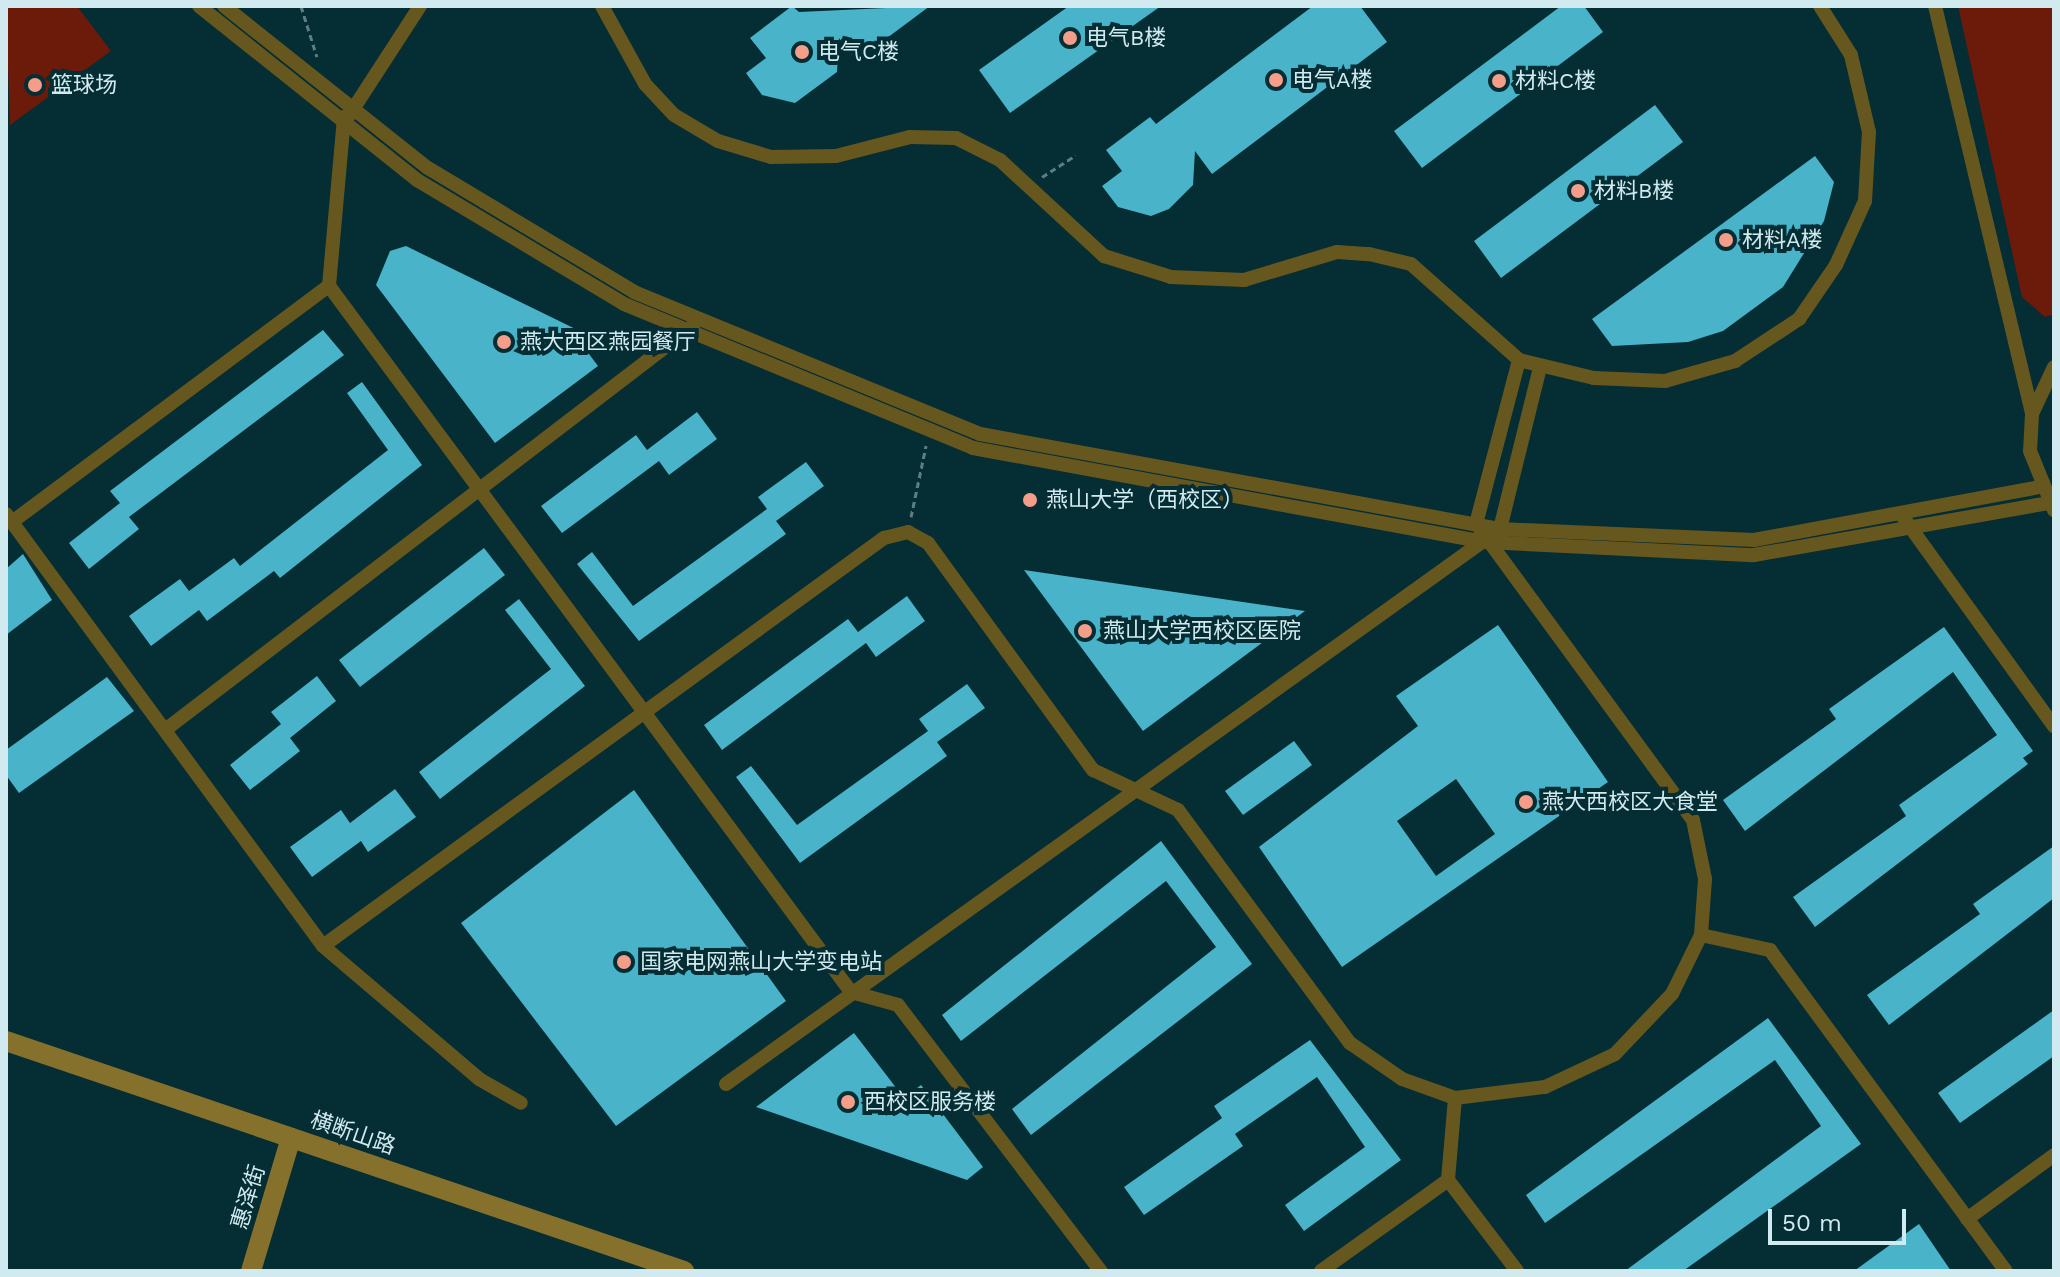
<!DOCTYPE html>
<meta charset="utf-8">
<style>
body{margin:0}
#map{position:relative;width:2060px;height:1277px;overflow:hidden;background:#052d34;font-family:"Work Sans","Noto Sans SC",sans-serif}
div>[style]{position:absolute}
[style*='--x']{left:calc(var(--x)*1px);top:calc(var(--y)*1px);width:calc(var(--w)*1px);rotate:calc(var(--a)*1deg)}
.green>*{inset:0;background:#6c1a09}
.building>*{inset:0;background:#48b3c9}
.path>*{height:3px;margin-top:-1.5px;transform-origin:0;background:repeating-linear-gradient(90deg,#5c7e84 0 6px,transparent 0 10px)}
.street>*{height:14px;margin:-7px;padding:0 7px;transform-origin:7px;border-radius:7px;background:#66571f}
.secondary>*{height:20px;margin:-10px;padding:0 10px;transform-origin:10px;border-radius:10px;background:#85712b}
.dots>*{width:22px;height:22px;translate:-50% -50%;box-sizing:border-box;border:4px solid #052d34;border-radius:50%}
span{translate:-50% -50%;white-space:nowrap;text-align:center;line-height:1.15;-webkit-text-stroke:8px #052d34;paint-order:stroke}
.poi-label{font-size:22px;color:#d1eaef}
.left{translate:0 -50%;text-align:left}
.street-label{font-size:22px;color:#d1eaef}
.frame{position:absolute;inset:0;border:8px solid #d1eaef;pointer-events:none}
.scale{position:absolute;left:1768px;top:1209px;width:138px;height:36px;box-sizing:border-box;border:4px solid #d1eaef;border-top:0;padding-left:10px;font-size:24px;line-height:28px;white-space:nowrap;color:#d1eaef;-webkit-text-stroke:6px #052d34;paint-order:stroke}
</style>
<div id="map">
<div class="green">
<i style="clip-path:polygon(6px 6px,77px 6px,111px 51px,10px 125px)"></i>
<i style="clip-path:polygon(1958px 6px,2054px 6px,2054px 314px,2045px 317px,2022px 297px)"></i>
</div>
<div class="building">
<i style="clip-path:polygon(792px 6px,799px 12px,930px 6px,856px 61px,839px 38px,837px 72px,795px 103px,762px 95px,746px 73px,766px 58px,750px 38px)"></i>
<i style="clip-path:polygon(1069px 6px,1161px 6px,1010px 113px,979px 70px)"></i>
<i style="clip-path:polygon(1313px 6px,1360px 6px,1387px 42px,1212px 174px,1195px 151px,1193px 185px,1169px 209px,1151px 216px,1118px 207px,1102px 186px,1122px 171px,1106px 150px,1150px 117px,1156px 124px)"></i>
<i style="clip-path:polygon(1561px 6px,1584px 6px,1603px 32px,1422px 168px,1394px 131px)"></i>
<i style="clip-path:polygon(1655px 105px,1683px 142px,1501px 278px,1474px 241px)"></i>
<i style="clip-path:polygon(1815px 156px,1834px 182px,1824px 221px,1783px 287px,1723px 331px,1688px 342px,1612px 346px,1592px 319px)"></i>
<i style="clip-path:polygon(406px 246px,594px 338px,583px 346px,598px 366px,495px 443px,376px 285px,390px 251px)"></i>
<i style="clip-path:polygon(323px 330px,344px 355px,129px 517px,139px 529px,89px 569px,69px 543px,120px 503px,110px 491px)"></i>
<i style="clip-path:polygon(362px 382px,422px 465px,280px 578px,274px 571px,207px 621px,199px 610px,151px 646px,129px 616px,180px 579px,189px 591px,234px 558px,240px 566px,388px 450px,347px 393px)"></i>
<i style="clip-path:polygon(697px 412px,717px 439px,669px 475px,659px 461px,562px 533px,541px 506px,636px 435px,647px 450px)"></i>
<i style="clip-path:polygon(806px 462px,824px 486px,776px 521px,786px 534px,639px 641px,577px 564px,592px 552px,633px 606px,767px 509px,758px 497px)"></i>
<i style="clip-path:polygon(484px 548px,505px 575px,360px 687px,339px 660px)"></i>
<i style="clip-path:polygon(23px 554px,52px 600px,6px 635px,6px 569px)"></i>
<i style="clip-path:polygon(1024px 570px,1305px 611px,1143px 731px)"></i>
<i style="clip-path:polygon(907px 596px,925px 621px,876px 657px,866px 643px,722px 750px,704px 725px,848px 619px,858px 632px)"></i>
<i style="clip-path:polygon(519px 599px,585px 686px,440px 799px,419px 772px,551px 669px,505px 610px)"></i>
<i style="clip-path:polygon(evenodd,1498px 625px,1608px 782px,1342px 967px,1259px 847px,1418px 726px,1396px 696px,1498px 625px,1456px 779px,1495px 834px,1436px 876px,1397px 821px,1456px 779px)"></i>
<i style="clip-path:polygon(1944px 627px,2033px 751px,2023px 758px,2028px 764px,1815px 927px,1793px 897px,1906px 816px,1899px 805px,1997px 735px,1953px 672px,1745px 831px,1723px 800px,1836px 719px,1829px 709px)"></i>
<i style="clip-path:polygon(317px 676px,336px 701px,290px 738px,300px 751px,250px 790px,230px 765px,281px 724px,271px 712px)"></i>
<i style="clip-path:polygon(107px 677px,134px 711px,19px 793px,6px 775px,6px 750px)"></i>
<i style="clip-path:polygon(967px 684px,985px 708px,937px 742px,947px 756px,800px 863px,736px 777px,751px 766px,797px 825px,928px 731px,919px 719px)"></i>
<i style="clip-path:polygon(1294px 741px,1312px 765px,1243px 815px,1225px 791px)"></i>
<i style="clip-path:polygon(395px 789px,416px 817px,368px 852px,361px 841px,312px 877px,290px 847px,341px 810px,350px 823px)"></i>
<i style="clip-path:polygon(634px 790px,786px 1001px,616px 1126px,461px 923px)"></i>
<i style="clip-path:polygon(1161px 841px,1252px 964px,1031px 1135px,1012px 1109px,1216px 947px,1166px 881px,961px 1041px,942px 1015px)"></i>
<i style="clip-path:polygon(2054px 846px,2054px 898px,1889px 1025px,1867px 995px,1980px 914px,1973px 904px)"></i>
<i style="clip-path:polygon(2054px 1010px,2054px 1056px,1960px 1123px,1938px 1093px)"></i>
<i style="clip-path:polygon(1768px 1018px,1861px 1144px,1683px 1271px,1625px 1271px,1821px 1126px,1775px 1060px,1545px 1223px,1526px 1195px)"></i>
<i style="clip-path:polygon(854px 1033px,904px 1098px,921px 1085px,983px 1167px,967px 1180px,756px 1107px)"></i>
<i style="clip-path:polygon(1310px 1040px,1401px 1160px,1304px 1231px,1285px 1205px,1365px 1147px,1317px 1077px,1235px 1134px,1243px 1146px,1144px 1215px,1124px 1187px,1222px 1118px,1214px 1106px)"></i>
<i style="clip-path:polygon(1919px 1224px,1951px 1271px,1854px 1271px)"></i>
</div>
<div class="path">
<i style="--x:301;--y:6;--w:53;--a:72.6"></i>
<i style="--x:1042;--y:177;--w:40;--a:-32.9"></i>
<i style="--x:911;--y:517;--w:73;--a:-78.1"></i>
</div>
<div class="street">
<i style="--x:199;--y:6;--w:279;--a:38.6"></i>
<i style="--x:417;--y:180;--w:241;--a:30.9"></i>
<i style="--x:624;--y:304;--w:378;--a:22.4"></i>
<i style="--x:973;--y:448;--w:521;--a:10.4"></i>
<i style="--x:1485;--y:542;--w:269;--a:2.8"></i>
<i style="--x:1754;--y:555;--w:299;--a:-10"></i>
<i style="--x:224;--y:6;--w:260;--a:38.5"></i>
<i style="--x:428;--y:168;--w:240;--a:31"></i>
<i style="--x:634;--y:292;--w:374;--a:22.3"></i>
<i style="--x:980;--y:434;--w:529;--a:10.35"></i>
<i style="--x:1500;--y:529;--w:254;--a:2.5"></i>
<i style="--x:1754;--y:540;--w:291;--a:-10.5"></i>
<i style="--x:602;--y:6;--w:89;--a:61.1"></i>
<i style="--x:645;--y:84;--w:42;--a:46.9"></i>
<i style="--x:674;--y:115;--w:51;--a:30.6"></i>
<i style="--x:718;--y:141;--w:55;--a:16.8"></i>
<i style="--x:771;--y:157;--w:65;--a:-0.9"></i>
<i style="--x:836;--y:156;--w:76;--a:-14.4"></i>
<i style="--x:910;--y:137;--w:46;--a:1.2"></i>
<i style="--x:956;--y:138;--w:49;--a:26.6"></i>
<i style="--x:1000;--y:160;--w:142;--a:42.7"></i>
<i style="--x:1104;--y:256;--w:70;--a:17.4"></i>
<i style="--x:1171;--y:277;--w:73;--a:2.4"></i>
<i style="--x:1244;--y:280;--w:97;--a:-16.8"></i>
<i style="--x:1337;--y:252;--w:32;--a:4"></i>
<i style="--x:1369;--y:254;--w:43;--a:13.4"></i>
<i style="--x:1411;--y:264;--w:144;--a:41.6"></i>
<i style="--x:1519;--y:360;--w:77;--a:13.5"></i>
<i style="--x:1594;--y:378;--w:71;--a:2.4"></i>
<i style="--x:1665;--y:381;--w:73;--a:-15.9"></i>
<i style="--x:1735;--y:361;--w:77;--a:-33.3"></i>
<i style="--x:1799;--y:319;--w:65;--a:-55.6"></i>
<i style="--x:1836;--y:265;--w:70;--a:-65.6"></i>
<i style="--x:1865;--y:201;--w:69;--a:-86.7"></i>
<i style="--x:1869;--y:132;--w:79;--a:-103.2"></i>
<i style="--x:1851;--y:55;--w:58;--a:-122.3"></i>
<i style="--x:1935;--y:6;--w:419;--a:76.6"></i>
<i style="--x:348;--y:117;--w:132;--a:-57"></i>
<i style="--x:329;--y:286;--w:878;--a:53.52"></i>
<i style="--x:851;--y:992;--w:49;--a:15.5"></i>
<i style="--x:898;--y:1005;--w:335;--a:52.7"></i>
<i style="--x:2054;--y:367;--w:52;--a:115.1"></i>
<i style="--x:2032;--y:414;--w:37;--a:93"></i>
<i style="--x:2030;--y:451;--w:64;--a:67.9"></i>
<i style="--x:6;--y:514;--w:536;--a:53.73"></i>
<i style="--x:323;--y:946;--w:205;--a:40.4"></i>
<i style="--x:479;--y:1079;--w:48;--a:29.7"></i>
<i style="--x:1903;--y:517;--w:258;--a:54.2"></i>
<i style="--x:12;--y:522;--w:395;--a:-36.7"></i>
<i style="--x:329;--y:286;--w:170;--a:-84.9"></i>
<i style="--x:165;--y:730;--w:666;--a:-37.44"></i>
<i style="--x:1701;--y:935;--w:71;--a:12.3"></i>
<i style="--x:1770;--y:950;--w:398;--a:53.7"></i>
<i style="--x:323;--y:946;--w:694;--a:-36.03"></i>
<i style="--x:884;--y:538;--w:25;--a:-14"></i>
<i style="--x:908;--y:532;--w:23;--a:29"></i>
<i style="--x:928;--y:543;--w:281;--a:54"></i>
<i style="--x:1093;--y:770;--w:94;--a:25.2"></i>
<i style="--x:1178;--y:810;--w:290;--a:53.6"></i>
<i style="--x:1350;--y:1043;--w:63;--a:34.7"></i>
<i style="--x:1402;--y:1079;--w:56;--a:19.7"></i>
<i style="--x:1455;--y:1098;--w:91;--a:-7"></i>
<i style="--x:1545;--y:1087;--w:77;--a:-25.2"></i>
<i style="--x:1615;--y:1054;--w:83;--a:-46.5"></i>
<i style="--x:1672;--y:994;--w:66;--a:-63.8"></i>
<i style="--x:1701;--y:935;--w:56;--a:-85.9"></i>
<i style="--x:1705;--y:879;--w:60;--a:-101.5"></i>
<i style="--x:1693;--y:820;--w:367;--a:-126.2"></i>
<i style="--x:1476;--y:524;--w:170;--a:-75.3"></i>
<i style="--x:726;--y:1084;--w:952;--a:-35.64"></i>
<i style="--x:1500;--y:529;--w:167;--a:-76.1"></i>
<i style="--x:1455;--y:1098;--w:82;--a:94.9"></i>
<i style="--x:1448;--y:1180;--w:114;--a:52.8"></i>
<i style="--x:1967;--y:1219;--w:108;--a:-36.3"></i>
<i style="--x:1321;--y:1271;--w:156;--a:-35.6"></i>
</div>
<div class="secondary">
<i style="--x:6;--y:1041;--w:716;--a:18.74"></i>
<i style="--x:251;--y:1271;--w:139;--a:-73.3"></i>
</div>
<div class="dots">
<i style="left:1070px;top:38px;background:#f49e8a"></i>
<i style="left:802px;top:52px;background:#f49e8a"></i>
<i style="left:1276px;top:80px;background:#f49e8a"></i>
<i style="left:1499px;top:81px;background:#f49e8a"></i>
<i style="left:35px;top:85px;background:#f49e8a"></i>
<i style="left:1578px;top:191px;background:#f49e8a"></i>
<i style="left:1726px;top:240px;background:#f49e8a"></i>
<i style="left:504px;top:342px;background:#f49e8a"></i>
<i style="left:1030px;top:500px;background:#f49e8a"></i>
<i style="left:1085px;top:631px;background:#f49e8a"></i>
<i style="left:1526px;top:802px;background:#f49e8a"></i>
<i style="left:624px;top:962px;background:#f49e8a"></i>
<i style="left:848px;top:1102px;background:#f49e8a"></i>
</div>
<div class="poi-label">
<span class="left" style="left:1086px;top:38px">电气B楼</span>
<span class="left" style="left:818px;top:52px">电气C楼</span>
<span class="left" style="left:1292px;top:80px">电气A楼</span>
<span class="left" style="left:1515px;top:81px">材料C楼</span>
<span class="left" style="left:51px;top:85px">篮球场</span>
<span class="left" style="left:1594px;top:191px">材料B楼</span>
<span class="left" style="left:1742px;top:240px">材料A楼</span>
<span class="left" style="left:520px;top:342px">燕大西区燕园餐厅</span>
<span class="left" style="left:1046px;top:500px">燕山大学（西校区）</span>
<span class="left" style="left:1103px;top:631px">燕山大学西校区医院</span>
<span class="left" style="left:1542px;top:802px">燕大西校区大食堂</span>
<span class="left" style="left:640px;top:962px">国家电网燕山大学变电站</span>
<span class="left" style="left:864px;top:1102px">西校区服务楼</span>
</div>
<div class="street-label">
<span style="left:353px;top:1133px;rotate:19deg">横断山路</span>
<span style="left:248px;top:1197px;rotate:-73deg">惠泽街</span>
</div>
<div class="frame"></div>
<div class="scale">50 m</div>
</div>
